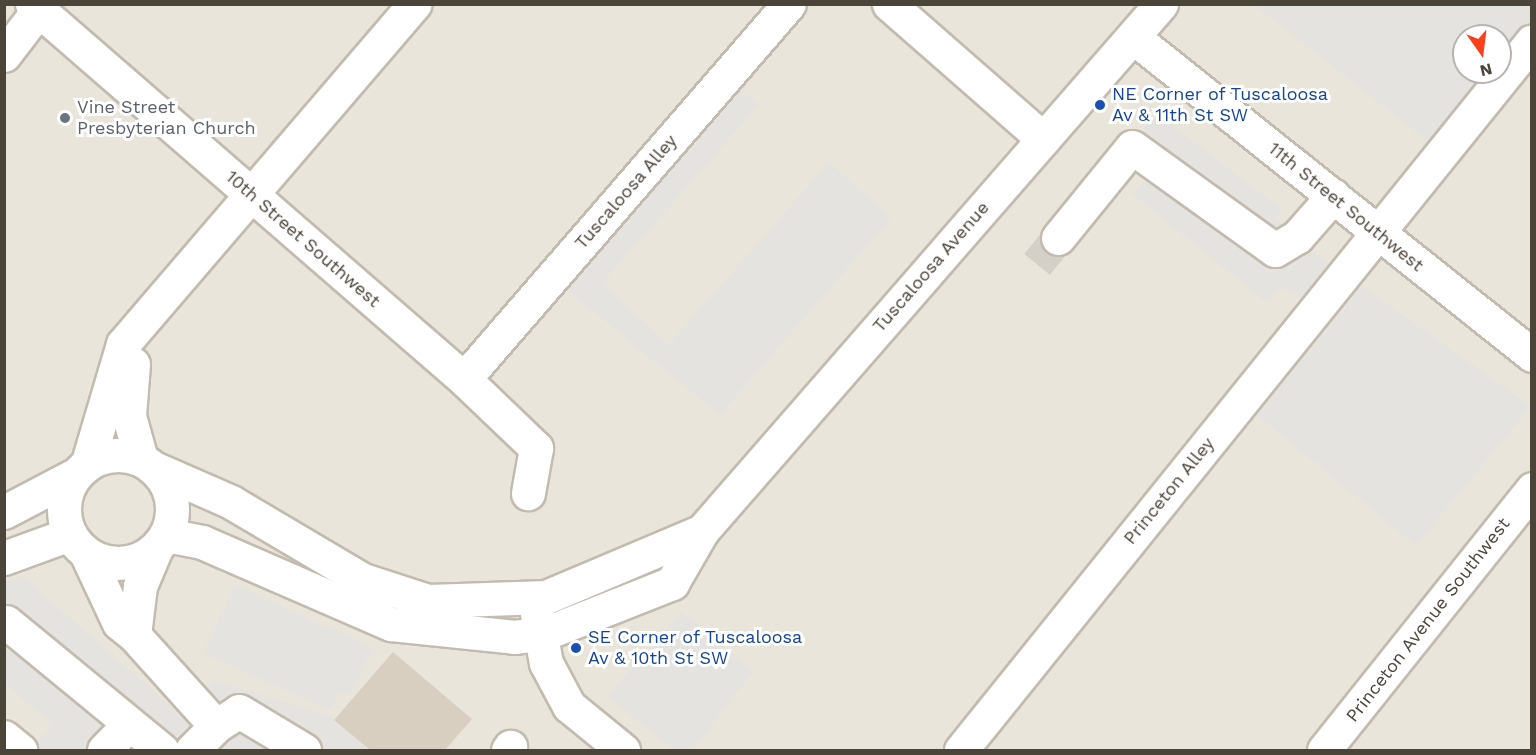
<!DOCTYPE html>
<style>
body{margin:0}
#map{position:relative;width:1536px;height:755px;overflow:hidden;background:#f6f3ec;font-family:"Work Sans",sans-serif}
div>[style]{position:absolute}
[style*='--x']{left:calc(var(--x)*1px);top:calc(var(--y)*1px);width:calc(var(--w)*1px);rotate:calc(var(--a)*1deg)}
.residential>*{inset:0;background:#eae5da}
.parking>*{inset:0;background:#e5e3e0}
.building>*{inset:0;background:#d8cfc1}
.minor-tunnel>*{height:33px;margin-top:-16.5px;transform-origin:0;background:repeating-linear-gradient(90deg,#d4d0c8 0 33px,transparent 0 49px)}
.roads{filter:drop-shadow(2px 0 #c2bbae) drop-shadow(-2px 0 #c2bbae) drop-shadow(0 2px #c2bbae) drop-shadow(0 -2px #c2bbae)}
.minor>*{height:33px;margin:-16.5px;padding:0 16.5px;transform-origin:16.5px;border-radius:16.5px;background:#fff}
.minor>.ring{margin:-16.5px;padding:0;box-sizing:content-box;background:none;border:33px solid #fff;border-radius:50%}
.dots>*{width:16px;height:16px;translate:-50% -50%;box-sizing:border-box;border:3px solid #fff;border-radius:50%}
span{translate:-50% -50%;white-space:nowrap;text-align:center;line-height:1.15;-webkit-text-stroke:6px #fff;paint-order:stroke}
.transit-label{font-size:18px;color:#164399}
.left{translate:0 -50%;text-align:left}
.worship-label{font-size:18px;color:#5b616d}
.street-label{font-size:18px;color:#4b4439}
.frame{position:absolute;inset:0;border:6px solid #4b4439;pointer-events:none}
.north{position:absolute;left:1452px;top:24px;width:60px;height:60px;box-sizing:border-box;background:#fff;border:2px solid #b7b4b0;border-radius:50%;rotate:166deg;font-size:16px;font-weight:700;line-height:24px;text-align:center;color:#4b4439}
.north::after{content:'';display:block;margin:auto;width:21px;height:27px;background:#fc3f1d;clip-path:polygon(50% 0,100% 100%,50% 72%,0 100%)}
</style>
<div id="map">
<div class="residential">
<i style="clip-path:polygon(evenodd,5px 5px,1531px 5px,1531px 750px,5px 750px,5px 5px,1464px 36px,1500px 36px,1500px 72px,1464px 72px,1464px 36px)"></i>
</div>
<div class="parking">
<i style="clip-path:polygon(1254px 5px,1531px 5px,1531px 27px,1500px 65px,1500px 36px,1464px 36px,1464px 72px,1494px 72px,1433px 145px)"></i>
<i style="clip-path:polygon(731px 82px,759px 105px,603px 282px,668px 345px,829px 162px,891px 218px,720px 415px,558px 283px)"></i>
<i style="clip-path:polygon(1156px 113px,1282px 209px,1275px 218px,1328px 264px,1301px 298px,1282px 288px,1267px 303px,1132px 194px,1145px 180px,1134px 172px,1142px 131px)"></i>
<i style="clip-path:polygon(1362px 286px,1531px 406px,1416px 546px,1257px 415px)"></i>
<i style="clip-path:polygon(22px 576px,182px 716px,213px 680px,330px 716px,368px 750px,30px 750px,52px 725px,5px 684px,5px 580px)"></i>
<i style="clip-path:polygon(235px 585px,373px 648px,350px 695px,339px 693px,330px 710px,203px 653px)"></i>
<i style="clip-path:polygon(682px 612px,754px 671px,693px 750px,673px 750px,607px 696px)"></i>
</div>
<div class="building">
<i style="clip-path:polygon(393px 652px,472px 719px,445px 750px,370px 750px,334px 720px)"></i>
</div>
<div class="minor-tunnel">
<i style="--x:1037;--y:264;--w:33;--a:-51"></i>
</div>
<div class="roads">
<div class="minor">
<i style="--x:32;--y:4;--w:572;--a:40.96"></i>
<i style="--x:464;--y:379;--w:100;--a:43.8"></i>
<i style="--x:536;--y:448;--w:46;--a:100.1"></i>
<i style="--x:889;--y:4;--w:205;--a:41.2"></i>
<i style="--x:1133;--y:37;--w:510;--a:38.55"></i>
<i style="--x:4;--y:55;--w:64;--a:-52.6"></i>
<i style="--x:1058;--y:238;--w:117;--a:-50.9"></i>
<i style="--x:1132;--y:147;--w:176;--a:35.8"></i>
<i style="--x:1275;--y:250;--w:26;--a:-31"></i>
<i style="--x:1297;--y:237;--w:55;--a:-48.7"></i>
<i style="--x:133;--y:364;--w:52;--a:94.4"></i>
<i style="--x:129;--y:416;--w:45;--a:74.4"></i>
<i style="--x:464;--y:379;--w:496;--a:-49.1"></i>
<i class="ring" style="left:64px;top:455px;width:75px;height:75px"></i>
<i style="--x:88;--y:462;--w:123;--a:-73.5"></i>
<i style="--x:123;--y:344;--w:448;--a:-49.4"></i>
<i style="--x:156;--y:469;--w:82;--a:23.7"></i>
<i style="--x:231;--y:502;--w:153;--a:30.6"></i>
<i style="--x:363;--y:580;--w:68;--a:17.9"></i>
<i style="--x:428;--y:601;--w:118;--a:-1.9"></i>
<i style="--x:546;--y:597;--w:169;--a:-22.9"></i>
<i style="--x:4;--y:512;--w:78;--a:-27.6"></i>
<i style="--x:166;--y:535;--w:37;--a:11"></i>
<i style="--x:202;--y:542;--w:206;--a:23.5"></i>
<i style="--x:391;--y:624;--w:124;--a:6"></i>
<i style="--x:514;--y:637;--w:32;--a:-7"></i>
<i style="--x:546;--y:633;--w:136;--a:-21.6"></i>
<i style="--x:672;--y:583;--w:60;--a:-60"></i>
<i style="--x:702;--y:531;--w:699;--a:-48.95"></i>
<i style="--x:87;--y:555;--w:75;--a:64.8"></i>
<i style="--x:119;--y:623;--w:19;--a:39"></i>
<i style="--x:134;--y:635;--w:49;--a:-83"></i>
<i style="--x:140;--y:586;--w:39;--a:-67"></i>
<i style="--x:4;--y:558;--w:70;--a:-20"></i>
<i style="--x:537;--y:614;--w:50;--a:79.6"></i>
<i style="--x:546;--y:663;--w:49;--a:61.9"></i>
<i style="--x:569;--y:706;--w:70;--a:39.2"></i>
<i style="--x:6;--y:622;--w:202;--a:39.4"></i>
<i style="--x:134;--y:635;--w:122;--a:48"></i>
<i style="--x:216;--y:726;--w:27;--a:-33"></i>
<i style="--x:239;--y:711;--w:76;--a:31"></i>
<i style="--x:4;--y:737;--w:21;--a:39"></i>
<i style="--x:104;--y:750;--w:36;--a:-46"></i>
<i style="--x:192;--y:750;--w:34;--a:-45"></i>
<i style="--x:508;--y:750;--w:4;--a:-56"></i>
<i style="--x:961;--y:750;--w:910;--a:-51.15"></i>
<i style="--x:1324;--y:750;--w:334;--a:-51.4"></i>
</div>
</div>
<div class="dots">
<i style="left:1100px;top:105px;background:#1a4fb4"></i>
<i style="left:65px;top:118px;background:#6b7280"></i>
<i style="left:576px;top:648px;background:#1a4fb4"></i>
</div>
<div class="transit-label">
<span class="left" style="left:1112px;top:105px">NE Corner of Tuscaloosa<br>Av &amp; 11th St SW</span>
<span class="left" style="left:588px;top:648px">SE Corner of Tuscaloosa<br>Av &amp; 10th St SW</span>
</div>
<div class="worship-label">
<span class="left" style="left:77px;top:118px">Vine Street<br>Presbyterian Church</span>
</div>
<div class="street-label">
<span style="left:626px;top:192px;rotate:-49deg">Tuscaloosa Alley</span>
<span style="left:1346px;top:207px;rotate:39deg">11th Street Southwest</span>
<span style="left:303px;top:239px;rotate:41deg">10th Street Southwest</span>
<span style="left:931px;top:267px;rotate:-49deg">Tuscaloosa Avenue</span>
<span style="left:1169px;top:491px;rotate:-51deg">Princeton Alley</span>
<span style="left:1428px;top:620px;rotate:-52deg">Princeton Avenue Southwest</span>
</div>
<div class="frame"></div>
<div class="north">N</div>
</div>
